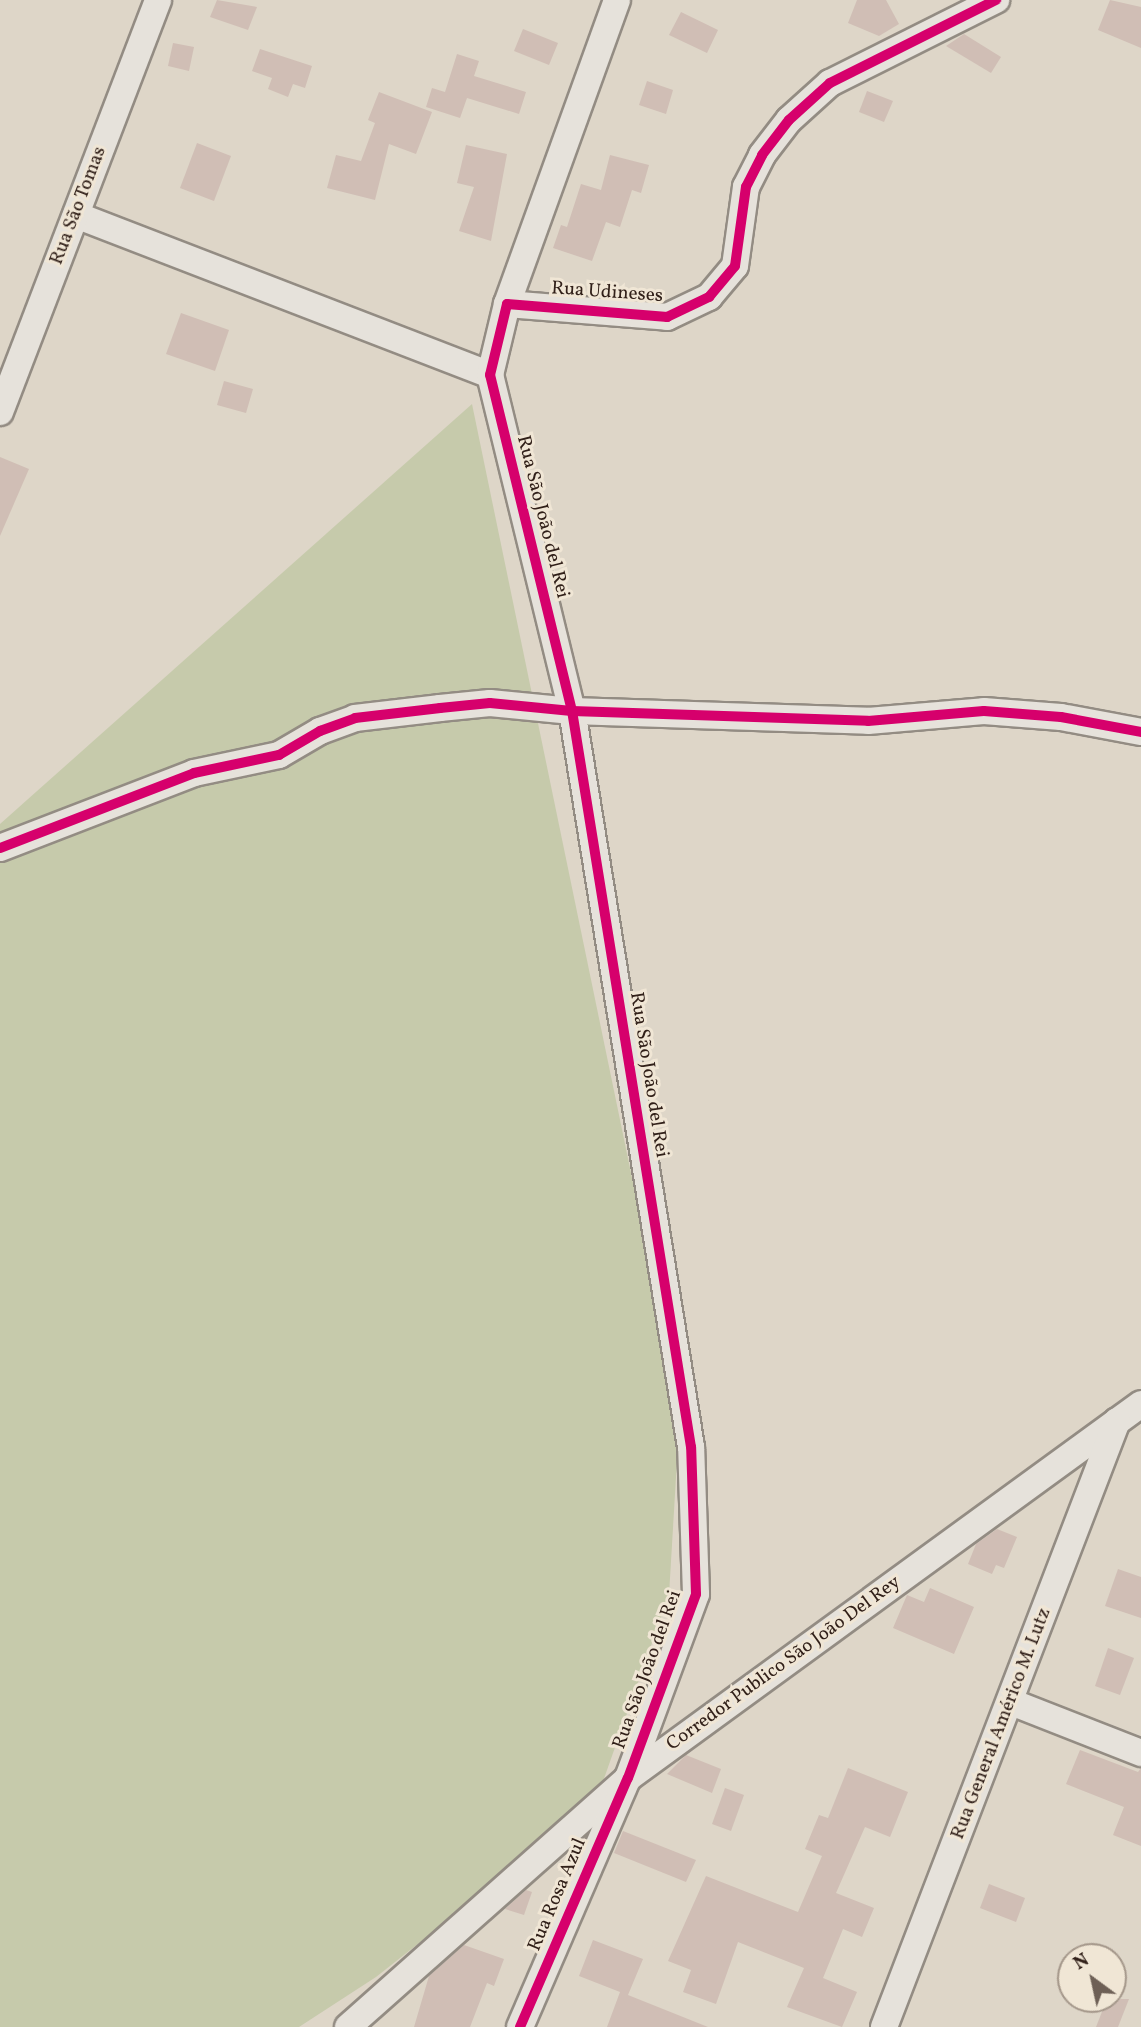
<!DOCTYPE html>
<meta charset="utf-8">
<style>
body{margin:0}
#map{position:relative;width:1141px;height:2027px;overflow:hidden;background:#ded6c8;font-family:Vollkorn,serif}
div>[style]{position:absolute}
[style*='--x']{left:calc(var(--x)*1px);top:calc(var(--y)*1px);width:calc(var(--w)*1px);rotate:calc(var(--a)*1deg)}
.green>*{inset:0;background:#c6caab}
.building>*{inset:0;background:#d0beb5}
.roads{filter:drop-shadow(2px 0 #938c83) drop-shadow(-2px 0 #938c83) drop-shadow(0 2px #938c83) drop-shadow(0 -2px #938c83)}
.street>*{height:26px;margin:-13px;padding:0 13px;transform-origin:13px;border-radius:13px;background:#e6e2db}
.cycleway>*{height:10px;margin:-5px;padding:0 5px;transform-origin:5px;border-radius:5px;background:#d6006c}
span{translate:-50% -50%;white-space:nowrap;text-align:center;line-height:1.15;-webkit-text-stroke:6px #f0e6d5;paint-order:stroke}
.street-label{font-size:19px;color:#312019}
.north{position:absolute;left:1057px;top:1943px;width:70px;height:70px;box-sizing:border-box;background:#f0e6d5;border:2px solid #a4978a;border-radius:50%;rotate:327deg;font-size:19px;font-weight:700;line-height:28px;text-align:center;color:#312019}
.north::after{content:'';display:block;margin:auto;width:24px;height:32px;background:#6e6056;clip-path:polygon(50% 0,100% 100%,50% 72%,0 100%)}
</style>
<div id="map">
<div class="green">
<i style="clip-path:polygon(472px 404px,680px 1410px,669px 1595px,595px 1804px,376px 1977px,299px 2027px,0 2027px,0 824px)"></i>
</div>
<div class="building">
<i style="clip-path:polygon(217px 0,257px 7px,248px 30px,210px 17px)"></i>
<i style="clip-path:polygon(857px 0,886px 0,899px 24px,879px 36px,848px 23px)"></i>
<i style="clip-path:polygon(1110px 0,1141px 7px,1141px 48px,1098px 30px)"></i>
<i style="clip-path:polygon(681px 12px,718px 30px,707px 53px,669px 35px)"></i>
<i style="clip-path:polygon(523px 29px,558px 43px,549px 65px,514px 51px)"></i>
<i style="clip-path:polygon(964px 34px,1001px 57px,991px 73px,946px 46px)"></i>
<i style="clip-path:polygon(173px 43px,194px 47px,189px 71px,168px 66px)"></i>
<i style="clip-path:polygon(260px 49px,312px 66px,305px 88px,293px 84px,288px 97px,268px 89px,272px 78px,252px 71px)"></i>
<i style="clip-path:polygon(457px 54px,479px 61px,474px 76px,526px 92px,519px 114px,467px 98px,460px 118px,426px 107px,432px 88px,445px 92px)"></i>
<i style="clip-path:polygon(647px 81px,673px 90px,666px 114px,639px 105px)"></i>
<i style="clip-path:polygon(867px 91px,893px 101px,884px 122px,859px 112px)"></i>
<i style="clip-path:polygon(379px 92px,432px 112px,416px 154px,389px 144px,375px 200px,327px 188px,336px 155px,361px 161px,375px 123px,368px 120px)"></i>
<i style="clip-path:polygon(197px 143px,231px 156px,214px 201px,180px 188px)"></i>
<i style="clip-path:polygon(466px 145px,507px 154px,491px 241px,459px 231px,474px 187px,457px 183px)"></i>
<i style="clip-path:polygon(610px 155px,649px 165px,641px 193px,632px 190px,620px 227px,606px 222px,592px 261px,553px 248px,561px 225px,567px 227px,581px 184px,601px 190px)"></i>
<i style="clip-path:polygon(181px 313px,229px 330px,215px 371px,166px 354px)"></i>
<i style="clip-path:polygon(224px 381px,253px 389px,246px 413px,217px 405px)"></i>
<i style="clip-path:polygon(0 457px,29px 469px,0 536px)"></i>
<i style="clip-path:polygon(997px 1529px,1017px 1537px,1004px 1568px,996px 1565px,992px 1574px,968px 1564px,976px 1544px)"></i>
<i style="clip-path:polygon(1118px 1569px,1141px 1577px,1141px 1618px,1105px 1606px)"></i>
<i style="clip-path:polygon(930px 1588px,974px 1607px,954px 1654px,893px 1628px,907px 1595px,924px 1602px)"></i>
<i style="clip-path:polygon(1108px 1648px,1134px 1658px,1120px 1695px,1095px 1686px)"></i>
<i style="clip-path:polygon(1080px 1750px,1138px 1772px,1141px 1768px,1141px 1846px,1113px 1835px,1124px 1807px,1066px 1784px)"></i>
<i style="clip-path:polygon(686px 1755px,721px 1769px,712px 1793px,667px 1774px)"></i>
<i style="clip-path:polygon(848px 1768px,908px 1792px,890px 1837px,865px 1827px,836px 1893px,874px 1908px,862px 1937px,843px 1929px,823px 1978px,857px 1992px,842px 2027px,787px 2007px,804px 1968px,738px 1942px,716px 2004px,683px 1992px,691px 1970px,668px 1961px,706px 1876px,798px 1912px,822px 1856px,805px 1849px,819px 1815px,828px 1818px)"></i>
<i style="clip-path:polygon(725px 1788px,744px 1795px,731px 1831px,712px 1824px)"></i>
<i style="clip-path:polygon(623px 1831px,696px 1860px,686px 1882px,614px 1853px)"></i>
<i style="clip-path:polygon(989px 1884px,1025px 1898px,1016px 1922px,980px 1908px)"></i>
<i style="clip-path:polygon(526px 1890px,532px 1892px,524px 1915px,505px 1909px)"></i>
<i style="clip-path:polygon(593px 1940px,643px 1959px,628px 1995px,708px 2027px,607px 2027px,620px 1992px,579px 1976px)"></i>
<i style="clip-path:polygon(464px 1945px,504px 1959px,494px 1986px,487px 1983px,470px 2027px,414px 2027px,429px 1976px)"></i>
<i style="clip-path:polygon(1107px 1999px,1129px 1999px,1118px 2027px,1096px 2027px)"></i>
</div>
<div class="roads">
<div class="street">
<i style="--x:76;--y:215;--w:444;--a:21.1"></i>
<i style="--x:507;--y:304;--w:323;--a:-70.1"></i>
<i style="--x:0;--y:412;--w:441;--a:-69"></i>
<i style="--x:0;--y:848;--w:208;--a:-21.1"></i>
<i style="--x:194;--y:773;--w:87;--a:-12"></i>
<i style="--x:279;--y:755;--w:48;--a:-30.3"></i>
<i style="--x:320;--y:731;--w:37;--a:-20"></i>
<i style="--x:355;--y:718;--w:86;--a:-6.7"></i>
<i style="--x:440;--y:708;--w:50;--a:-5.7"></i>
<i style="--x:490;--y:703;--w:82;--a:5.6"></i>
<i style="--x:572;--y:711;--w:296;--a:1.9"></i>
<i style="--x:868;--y:721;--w:116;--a:-4.9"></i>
<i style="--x:984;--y:711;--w:77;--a:4.5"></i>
<i style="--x:1061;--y:717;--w:81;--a:10.6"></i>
<i style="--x:1011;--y:1702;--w:140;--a:21.4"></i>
<i style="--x:348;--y:2027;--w:375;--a:-41.6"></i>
<i style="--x:628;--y:1778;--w:635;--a:-36.09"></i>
<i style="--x:520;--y:2027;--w:271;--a:-66.6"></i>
<i style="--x:628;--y:1778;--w:196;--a:-69.7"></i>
<i style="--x:696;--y:1594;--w:147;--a:-91.9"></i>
<i style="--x:691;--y:1447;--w:746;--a:-99.18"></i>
<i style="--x:572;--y:711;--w:346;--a:-103.7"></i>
<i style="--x:490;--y:375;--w:73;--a:-76.5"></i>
<i style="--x:507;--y:304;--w:161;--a:4.6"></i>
<i style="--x:667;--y:317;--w:47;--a:-25.5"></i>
<i style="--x:709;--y:297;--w:40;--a:-50"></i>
<i style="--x:735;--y:266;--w:80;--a:-82.1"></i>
<i style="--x:746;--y:187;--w:36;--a:-63"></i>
<i style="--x:762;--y:155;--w:44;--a:-52.4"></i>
<i style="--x:789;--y:120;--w:55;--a:-42.1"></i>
<i style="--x:830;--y:83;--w:186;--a:-26.6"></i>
<i style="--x:884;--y:2027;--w:649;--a:-68.97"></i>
</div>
</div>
<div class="cycleway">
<i style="--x:0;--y:848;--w:208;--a:-21.1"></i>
<i style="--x:194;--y:773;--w:87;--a:-12"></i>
<i style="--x:279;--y:755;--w:48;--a:-30.3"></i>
<i style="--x:320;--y:731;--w:37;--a:-20"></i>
<i style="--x:355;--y:718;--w:86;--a:-6.7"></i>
<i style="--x:440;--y:708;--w:50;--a:-5.7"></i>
<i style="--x:490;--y:703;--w:82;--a:5.6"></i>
<i style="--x:572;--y:711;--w:296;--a:1.9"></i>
<i style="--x:868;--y:721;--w:116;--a:-4.9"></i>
<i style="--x:984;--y:711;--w:77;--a:4.5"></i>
<i style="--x:1061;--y:717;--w:81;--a:10.6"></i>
<i style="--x:520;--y:2027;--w:271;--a:-66.6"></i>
<i style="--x:628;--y:1778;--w:196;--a:-69.7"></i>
<i style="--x:696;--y:1594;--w:147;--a:-91.9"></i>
<i style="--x:691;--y:1447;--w:746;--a:-99.18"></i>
<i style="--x:572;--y:711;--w:346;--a:-103.7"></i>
<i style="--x:490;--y:375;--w:73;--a:-76.5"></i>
<i style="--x:507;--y:304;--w:161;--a:4.6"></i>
<i style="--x:667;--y:317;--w:47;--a:-25.5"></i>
<i style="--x:709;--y:297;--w:40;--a:-50"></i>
<i style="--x:735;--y:266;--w:80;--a:-82.1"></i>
<i style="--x:746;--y:187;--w:36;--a:-63"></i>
<i style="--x:762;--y:155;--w:44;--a:-52.4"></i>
<i style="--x:789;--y:120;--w:55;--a:-42.1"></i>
<i style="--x:830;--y:83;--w:186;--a:-26.6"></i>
</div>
<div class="street-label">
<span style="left:79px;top:206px;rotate:-69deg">Rua São Tomas</span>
<span style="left:607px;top:293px;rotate:4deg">Rua Udineses</span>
<span style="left:542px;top:517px;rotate:76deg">Rua São João del Rei</span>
<span style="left:648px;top:1075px;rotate:81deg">Rua São João del Rei</span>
<span style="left:784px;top:1664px;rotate:-36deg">Corredor Publico São João Del Rey</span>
<span style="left:648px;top:1670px;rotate:-70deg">Rua São João del Rei</span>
<span style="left:1002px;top:1724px;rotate:-69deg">Rua General Américo M. Lutz</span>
<span style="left:558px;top:1895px;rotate:-67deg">Rua Rosa Azul</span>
</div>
<div class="north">N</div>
</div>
